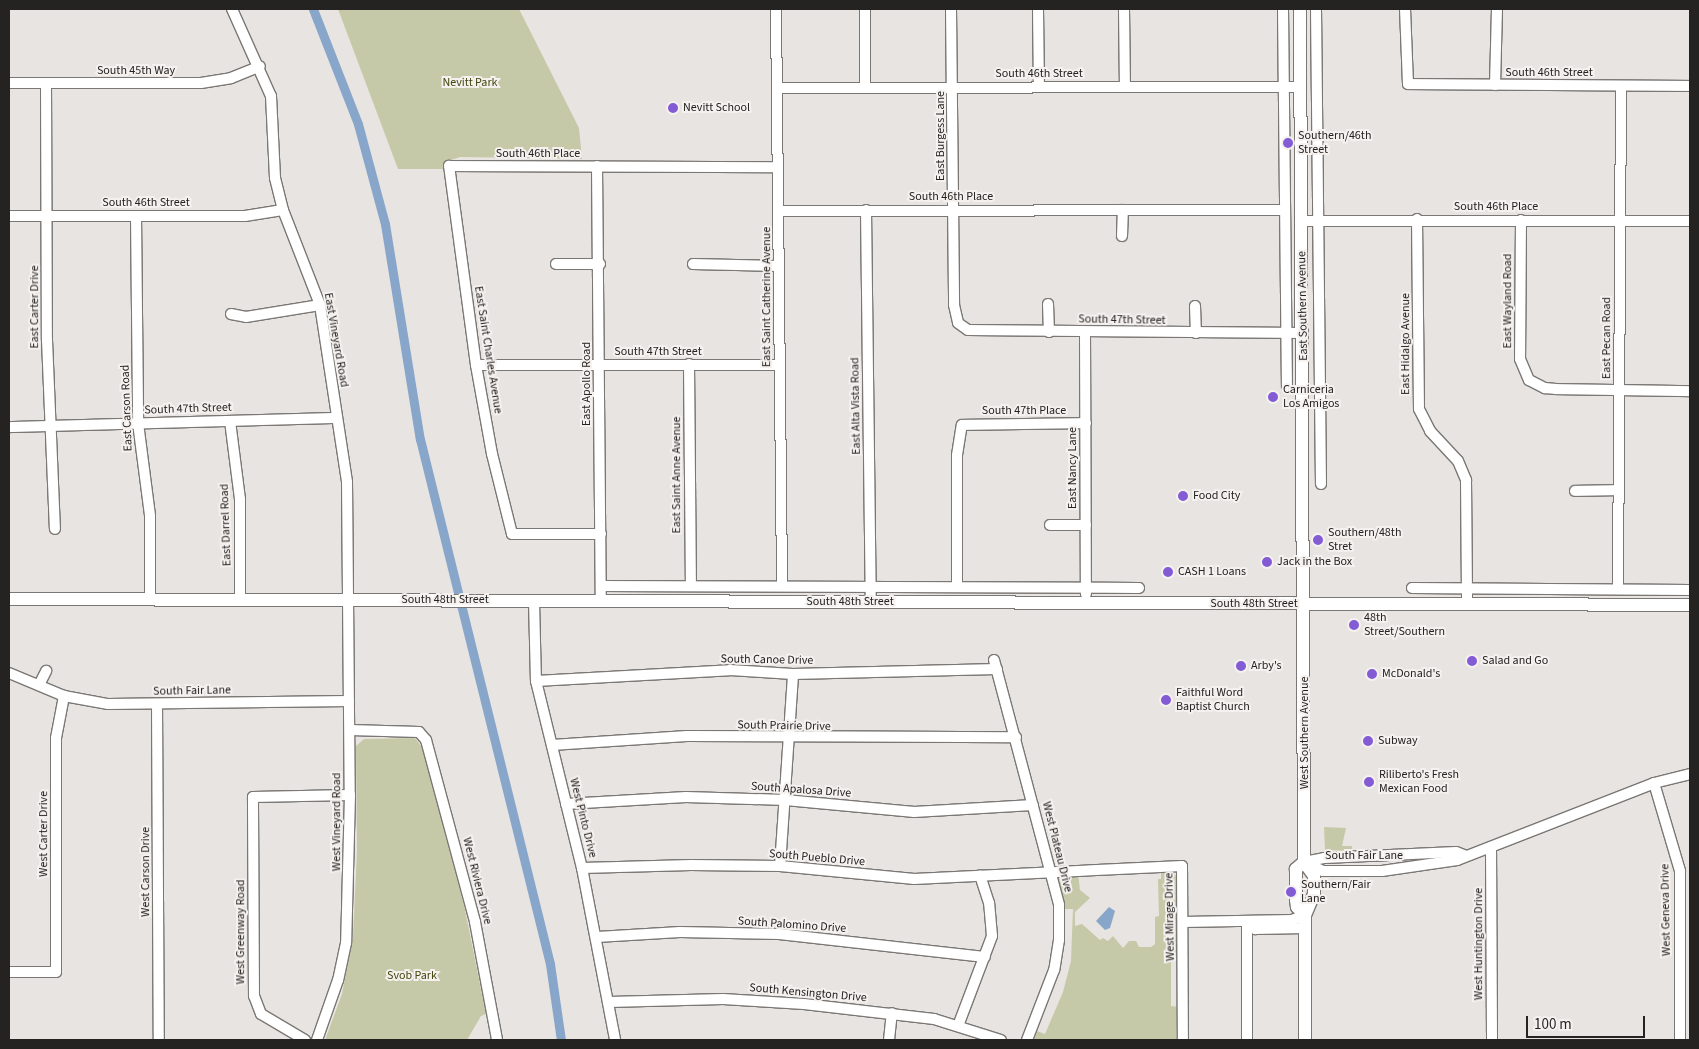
<!DOCTYPE html>
<style>
body{margin:0}
#map{position:relative;width:1699px;height:1049px;overflow:hidden;background:#e8e4e1;font-family:"Source Sans 3",sans-serif}
div>[style]{position:absolute}
[style*='--x']{left:calc(var(--x)*1px);top:calc(var(--y)*1px);width:calc(var(--w)*1px);rotate:calc(var(--a)*1deg)}
.green>*{inset:0;background:#c6c9a7}
.water>*{inset:0;background:#88a5ca}
.canal>*{height:9px;margin:-4.5px;padding:0 4.5px;transform-origin:4.5px;border-radius:4.5px;background:#88a5ca}
.roads{filter:drop-shadow(1px 0 #7a7774) drop-shadow(-1px 0 #7a7774) drop-shadow(0 1px #7a7774) drop-shadow(0 -1px #7a7774)}
.minor>*{height:10px;margin:-5px;padding:0 5px;transform-origin:5px;border-radius:5px;background:#fff}
.major>*{height:12px;margin:-6px;padding:0 6px;transform-origin:6px;border-radius:6px;background:#fff}
.dots>*{width:14px;height:14px;translate:-50% -50%;box-sizing:border-box;border:2px solid #f5f1ef;border-radius:50%}
span{translate:-50% -50%;white-space:nowrap;text-align:center;line-height:1.15;-webkit-text-stroke:4px #f5f1ef;paint-order:stroke}
.street-label{font-size:12px;color:#242322}
.park-label{font-size:12px;color:#43460d}
.poi-label{font-size:12px;color:#242322}
.left{translate:0 -50%;text-align:left}
.frame{position:absolute;inset:0;border:10px solid #242322;pointer-events:none}
.scale{position:absolute;left:1526px;top:1016px;width:119px;height:22px;box-sizing:border-box;border:2px solid #242322;border-top:0;padding-left:6px;font-size:15px;line-height:18px;white-space:nowrap;color:#242322;-webkit-text-stroke:4px #f5f1ef;paint-order:stroke}
</style>
<div id="map">
<div class="green">
<i style="clip-path:polygon(338px 9px,519px 9px,579px 128px,582px 159px,460px 157px,451px 160px,445px 169px,398px 169px)"></i>
<i style="clip-path:polygon(415px 738px,422px 747px,464px 905px,486px 1014px,481px 1016px,467px 1040px,325px 1040px,342px 994px,353px 937px,357px 851px,356px 746px,364px 739px)"></i>
<i style="clip-path:polygon(1324px 827px,1346px 828px,1342px 846px,1352px 846px,1352px 851px,1325px 850px)"></i>
<i style="clip-path:polygon(1161px 871px,1172px 871px,1177px 877px,1178px 957px,1171px 958px,1171px 1006px,1179px 1007px,1179px 1040px,1034px 1040px,1037px 1031px,1045px 1034px,1063px 992px,1071px 961px,1073px 909px,1065px 909px,1058px 874px,1078px 873px,1080px 890px,1090px 898px,1075px 912px,1075px 926px,1082px 924px,1100px 940px,1103px 938px,1108px 941px,1113px 936px,1123px 948px,1129px 941px,1136px 941px,1139px 947px,1151px 947px,1155px 944px,1155px 917px,1159px 916px,1158px 879px,1161px 879px)"></i>
</div>
<div class="water">
<i style="clip-path:polygon(1109px 907px,1115px 911px,1110px 928px,1105px 930px,1096px 921px)"></i>
</div>
<div class="canal">
<i style="--x:313;--y:9;--w:123;--a:68.6"></i>
<i style="--x:358;--y:124;--w:104;--a:74.9"></i>
<i style="--x:385;--y:224;--w:218;--a:80.8"></i>
<i style="--x:420;--y:439;--w:541;--a:76.09"></i>
<i style="--x:550;--y:964;--w:77;--a:81.8"></i>
</div>
<div class="roads">
<div class="minor">
<i style="--x:232;--y:9;--w:95;--a:65.9"></i>
<i style="--x:271;--y:96;--w:82;--a:87.2"></i>
<i style="--x:275;--y:178;--w:33;--a:76"></i>
<i style="--x:283;--y:210;--w:102;--a:68.7"></i>
<i style="--x:320;--y:305;--w:179;--a:81.3"></i>
<i style="--x:347;--y:482;--w:313;--a:89.5"></i>
<i style="--x:350;--y:795;--w:148;--a:91.5"></i>
<i style="--x:346;--y:943;--w:38;--a:102"></i>
<i style="--x:338;--y:980;--w:64;--a:109.3"></i>
<i style="--x:776;--y:9;--w:576;--a:89.4"></i>
<i style="--x:951;--y:9;--w:296;--a:89.4"></i>
<i style="--x:954;--y:305;--w:18;--a:77"></i>
<i style="--x:958;--y:323;--w:12;--a:35"></i>
<i style="--x:968;--y:330;--w:335;--a:0.5"></i>
<i style="--x:1038;--y:9;--w:78;--a:89.3"></i>
<i style="--x:1124;--y:9;--w:78;--a:89.3"></i>
<i style="--x:1283;--y:9;--w:377;--a:89.4"></i>
<i style="--x:1316;--y:9;--w:475;--a:89.4"></i>
<i style="--x:1405;--y:9;--w:75;--a:87.7"></i>
<i style="--x:1408;--y:84;--w:282;--a:0.4"></i>
<i style="--x:9;--y:83;--w:192;--a:0"></i>
<i style="--x:201;--y:83;--w:30;--a:-9"></i>
<i style="--x:231;--y:78;--w:31;--a:-22"></i>
<i style="--x:46;--y:83;--w:257;--a:89.8"></i>
<i style="--x:47;--y:340;--w:189;--a:87.6"></i>
<i style="--x:1495;--y:85;--w:76;--a:-88.5"></i>
<i style="--x:865;--y:87;--w:78;--a:-90"></i>
<i style="--x:777;--y:88;--w:523;--a:-0.11"></i>
<i style="--x:597;--y:166;--w:435;--a:89.5"></i>
<i style="--x:866;--y:210;--w:392;--a:89.3"></i>
<i style="--x:779;--y:211;--w:505;--a:-0.11"></i>
<i style="--x:9;--y:216;--w:236;--a:0"></i>
<i style="--x:245;--y:216;--w:38;--a:-9"></i>
<i style="--x:136;--y:216;--w:207;--a:89.4"></i>
<i style="--x:138;--y:423;--w:94;--a:82.6"></i>
<i style="--x:150;--y:516;--w:83;--a:90"></i>
<i style="--x:1417;--y:219;--w:190;--a:89.4"></i>
<i style="--x:1419;--y:409;--w:25;--a:63"></i>
<i style="--x:1430;--y:431;--w:41;--a:47"></i>
<i style="--x:1458;--y:461;--w:21;--a:67"></i>
<i style="--x:1466;--y:480;--w:124;--a:89.5"></i>
<i style="--x:1521;--y:220;--w:139;--a:90.4"></i>
<i style="--x:1520;--y:359;--w:23;--a:67"></i>
<i style="--x:1529;--y:380;--w:18;--a:27"></i>
<i style="--x:1545;--y:388;--w:11;--a:5"></i>
<i style="--x:1556;--y:389;--w:134;--a:0.9"></i>
<i style="--x:1302;--y:221;--w:388;--a:0"></i>
<i style="--x:1122;--y:236;--w:26;--a:-88"></i>
<i style="--x:556;--y:264;--w:44;--a:0"></i>
<i style="--x:693;--y:264;--w:86;--a:1.3"></i>
<i style="--x:1048;--y:304;--w:28;--a:88"></i>
<i style="--x:1195;--y:306;--w:27;--a:88"></i>
<i style="--x:231;--y:314;--w:15;--a:11"></i>
<i style="--x:246;--y:317;--w:75;--a:-9.2"></i>
<i style="--x:1085;--y:332;--w:262;--a:89.8"></i>
<i style="--x:689;--y:364;--w:221;--a:89.5"></i>
<i style="--x:476;--y:365;--w:304;--a:0"></i>
<i style="--x:230;--y:421;--w:79;--a:82.7"></i>
<i style="--x:240;--y:499;--w:100;--a:90"></i>
<i style="--x:9;--y:427;--w:328;--a:-1.6"></i>
<i style="--x:1575;--y:491;--w:43;--a:-1.3"></i>
<i style="--x:1050;--y:525;--w:36;--a:0"></i>
<i style="--x:601;--y:534;--w:89;--a:180"></i>
<i style="--x:512;--y:534;--w:82;--a:-104"></i>
<i style="--x:492;--y:454;--w:90;--a:-100.2"></i>
<i style="--x:476;--y:365;--w:201;--a:-97.7"></i>
<i style="--x:449;--y:166;--w:328;--a:0.2"></i>
<i style="--x:601;--y:586;--w:538;--a:0.21"></i>
<i style="--x:957;--y:587;--w:132;--a:-90"></i>
<i style="--x:957;--y:455;--w:30;--a:-81"></i>
<i style="--x:962;--y:425;--w:124;--a:-0.9"></i>
<i style="--x:1412;--y:588;--w:278;--a:0.4"></i>
<i style="--x:1618;--y:589;--w:503;--a:-89.66"></i>
<i style="--x:534;--y:601;--w:80;--a:88.6"></i>
<i style="--x:536;--y:681;--w:193;--a:76.2"></i>
<i style="--x:582;--y:868;--w:175;--a:79.1"></i>
<i style="--x:994;--y:660;--w:253;--a:75.1"></i>
<i style="--x:1059;--y:905;--w:35;--a:90"></i>
<i style="--x:1059;--y:940;--w:30;--a:99"></i>
<i style="--x:1054;--y:970;--w:75;--a:111.1"></i>
<i style="--x:9;--y:673;--w:60;--a:22.7"></i>
<i style="--x:64;--y:696;--w:45;--a:10.3"></i>
<i style="--x:108;--y:704;--w:241;--a:-0.7"></i>
<i style="--x:536;--y:681;--w:194;--a:-3.2"></i>
<i style="--x:730;--y:670;--w:63;--a:3.6"></i>
<i style="--x:793;--y:674;--w:204;--a:-1.4"></i>
<i style="--x:39;--y:685;--w:16;--a:-63"></i>
<i style="--x:157;--y:704;--w:336;--a:89.7"></i>
<i style="--x:350;--y:730;--w:69;--a:1.7"></i>
<i style="--x:419;--y:732;--w:11;--a:49"></i>
<i style="--x:426;--y:740;--w:188;--a:74.9"></i>
<i style="--x:475;--y:922;--w:120;--a:79.4"></i>
<i style="--x:552;--y:745;--w:135;--a:-3.8"></i>
<i style="--x:687;--y:736;--w:329;--a:0.2"></i>
<i style="--x:1654;--y:783;--w:92;--a:73.5"></i>
<i style="--x:1680;--y:871;--w:169;--a:90"></i>
<i style="--x:566;--y:804;--w:120;--a:-3.3"></i>
<i style="--x:686;--y:797;--w:99;--a:1.7"></i>
<i style="--x:785;--y:800;--w:130;--a:5.3"></i>
<i style="--x:914;--y:812;--w:119;--a:-3.4"></i>
<i style="--x:1491;--y:847;--w:193;--a:89.7"></i>
<i style="--x:1304;--y:862;--w:20;--a:-11"></i>
<i style="--x:1324;--y:858;--w:132;--a:-2.6"></i>
<i style="--x:1456;--y:852;--w:9;--a:21"></i>
<i style="--x:1305;--y:862;--w:20;--a:27"></i>
<i style="--x:1323;--y:871;--w:59;--a:0"></i>
<i style="--x:1382;--y:871;--w:76;--a:-8.3"></i>
<i style="--x:1457;--y:860;--w:212;--a:-21.3"></i>
<i style="--x:1654;--y:783;--w:37;--a:-14"></i>
<i style="--x:780;--y:866;--w:192;--a:-86.1"></i>
<i style="--x:582;--y:868;--w:109;--a:-1.6"></i>
<i style="--x:691;--y:865;--w:89;--a:0.6"></i>
<i style="--x:780;--y:866;--w:135;--a:5.5"></i>
<i style="--x:914;--y:879;--w:268;--a:-2.8"></i>
<i style="--x:1182;--y:866;--w:174;--a:89.7"></i>
<i style="--x:1183;--y:922;--w:109;--a:-1.1"></i>
<i style="--x:1292;--y:920;--w:14;--a:-21"></i>
<i style="--x:1247;--y:922;--w:118;--a:90"></i>
<i style="--x:1247;--y:922;--w:11;--a:41"></i>
<i style="--x:1255;--y:929;--w:50;--a:-1.1"></i>
<i style="--x:597;--y:937;--w:83;--a:-3.4"></i>
<i style="--x:680;--y:932;--w:99;--a:1.2"></i>
<i style="--x:779;--y:934;--w:207;--a:6.4"></i>
<i style="--x:9;--y:972;--w:47;--a:0"></i>
<i style="--x:56;--y:972;--w:234;--a:-90"></i>
<i style="--x:56;--y:738;--w:43;--a:-79.2"></i>
<i style="--x:609;--y:1002;--w:114;--a:-1.5"></i>
<i style="--x:723;--y:999;--w:81;--a:3.5"></i>
<i style="--x:804;--y:1004;--w:131;--a:6.6"></i>
<i style="--x:934;--y:1019;--w:70;--a:17.4"></i>
<i style="--x:958;--y:1026;--w:96;--a:-69.3"></i>
<i style="--x:992;--y:936;--w:33;--a:-95"></i>
<i style="--x:989;--y:903;--w:29;--a:-108"></i>
<i style="--x:305;--y:1040;--w:51;--a:-149.4"></i>
<i style="--x:261;--y:1014;--w:19;--a:-111"></i>
<i style="--x:254;--y:996;--w:199;--a:-90.3"></i>
<i style="--x:253;--y:797;--w:97;--a:-1.2"></i>
<i style="--x:889;--y:1040;--w:27;--a:-84"></i>
</div>
<div class="major">
<i style="--x:1300;--y:9;--w:853;--a:89.73"></i>
<i style="--x:1304;--y:862;--w:17;--a:54"></i>
<i style="--x:1314;--y:876;--w:18;--a:90"></i>
<i style="--x:1314;--y:894;--w:23;--a:113"></i>
<i style="--x:1305;--y:915;--w:125;--a:90"></i>
<i style="--x:9;--y:599;--w:1681;--a:0.2"></i>
<i style="--x:1304;--y:862;--w:11;--a:139"></i>
<i style="--x:1296;--y:869;--w:31;--a:90"></i>
<i style="--x:1296;--y:900;--w:7;--a:82"></i>
<i style="--x:1297;--y:907;--w:11;--a:45"></i>
</div>
</div>
<div class="dots">
<i style="left:673px;top:108px;background:#825bd5"></i>
<i style="left:1288px;top:143px;background:#825bd5"></i>
<i style="left:1273px;top:397px;background:#825bd5"></i>
<i style="left:1183px;top:496px;background:#825bd5"></i>
<i style="left:1318px;top:540px;background:#825bd5"></i>
<i style="left:1267px;top:562px;background:#825bd5"></i>
<i style="left:1168px;top:572px;background:#825bd5"></i>
<i style="left:1354px;top:625px;background:#825bd5"></i>
<i style="left:1472px;top:661px;background:#825bd5"></i>
<i style="left:1241px;top:666px;background:#825bd5"></i>
<i style="left:1372px;top:674px;background:#825bd5"></i>
<i style="left:1166px;top:700px;background:#825bd5"></i>
<i style="left:1368px;top:741px;background:#825bd5"></i>
<i style="left:1369px;top:782px;background:#825bd5"></i>
<i style="left:1291px;top:892px;background:#825bd5"></i>
</div>
<div class="street-label">
<span style="left:136px;top:71px">South 45th Way</span>
<span style="left:1549px;top:73px">South 46th Street</span>
<span style="left:1039px;top:74px">South 46th Street</span>
<span style="left:941px;top:136px;rotate:-90deg">East Burgess Lane</span>
<span style="left:538px;top:154px">South 46th Place</span>
<span style="left:951px;top:197px">South 46th Place</span>
<span style="left:146px;top:203px">South 46th Street</span>
<span style="left:1496px;top:207px">South 46th Place</span>
<span style="left:767px;top:297px;rotate:-90deg">East Saint Catherine Avenue</span>
<span style="left:1508px;top:301px;rotate:-90deg">East Wayland Road</span>
<span style="left:1303px;top:306px;rotate:-91deg">East Southern Avenue</span>
<span style="left:35px;top:307px;rotate:-90deg">East Carter Drive</span>
<span style="left:1122px;top:320px;rotate:1deg">South 47th Street</span>
<span style="left:1607px;top:338px;rotate:-90deg">East Pecan Road</span>
<span style="left:336px;top:340px;rotate:80deg">East Vineyard Road</span>
<span style="left:1406px;top:344px;rotate:-90deg">East Hidalgo Avenue</span>
<span style="left:488px;top:350px;rotate:81deg">East Saint Charles Avenue</span>
<span style="left:658px;top:352px">South 47th Street</span>
<span style="left:587px;top:384px;rotate:-90deg">East Apollo Road</span>
<span style="left:856px;top:406px;rotate:-91deg">East Alta Vista Road</span>
<span style="left:127px;top:408px;rotate:-92deg">East Carson Road</span>
<span style="left:188px;top:409px;rotate:-2deg">South 47th Street</span>
<span style="left:1024px;top:411px">South 47th Place</span>
<span style="left:1073px;top:468px;rotate:-90deg">East Nancy Lane</span>
<span style="left:677px;top:475px;rotate:-90deg">East Saint Anne Avenue</span>
<span style="left:226px;top:525px;rotate:-92deg">East Darrel Road</span>
<span style="left:445px;top:600px">South 48th Street</span>
<span style="left:850px;top:602px">South 48th Street</span>
<span style="left:1254px;top:604px">South 48th Street</span>
<span style="left:767px;top:660px;rotate:1deg">South Canoe Drive</span>
<span style="left:192px;top:691px;rotate:-1deg">South Fair Lane</span>
<span style="left:784px;top:726px;rotate:1deg">South Prairie Drive</span>
<span style="left:1305px;top:733px;rotate:-90deg">West Southern Avenue</span>
<span style="left:801px;top:790px;rotate:4deg">South Apalosa Drive</span>
<span style="left:583px;top:818px;rotate:76deg">West Pinto Drive</span>
<span style="left:337px;top:822px;rotate:-90deg">West Vineyard Road</span>
<span style="left:44px;top:834px;rotate:-90deg">West Carter Drive</span>
<span style="left:1057px;top:847px;rotate:76deg">West Plateau Drive</span>
<span style="left:1364px;top:856px">South Fair Lane</span>
<span style="left:817px;top:858px;rotate:5deg">South Pueblo Drive</span>
<span style="left:146px;top:872px;rotate:-90deg">West Carson Drive</span>
<span style="left:477px;top:881px;rotate:76deg">West Riviera Drive</span>
<span style="left:1666px;top:910px;rotate:-91deg">West Geneva Drive</span>
<span style="left:1170px;top:917px;rotate:-91deg">West Mirage Drive</span>
<span style="left:792px;top:925px;rotate:4deg">South Palomino Drive</span>
<span style="left:241px;top:932px;rotate:-90deg">West Greenway Road</span>
<span style="left:1479px;top:944px;rotate:-90deg">West Huntington Drive</span>
<span style="left:808px;top:993px;rotate:5deg">South Kensington Drive</span>
</div>
<div class="park-label">
<span style="left:470px;top:83px">Nevitt Park</span>
<span style="left:412px;top:976px">Svob Park</span>
</div>
<div class="poi-label">
<span class="left" style="left:683px;top:108px">Nevitt School</span>
<span class="left" style="left:1298px;top:143px">Southern/46th<br>Street</span>
<span class="left" style="left:1283px;top:397px">Carniceria<br>Los Amigos</span>
<span class="left" style="left:1193px;top:496px">Food City</span>
<span class="left" style="left:1328px;top:540px">Southern/48th<br>Stret</span>
<span class="left" style="left:1277px;top:562px">Jack in the Box</span>
<span class="left" style="left:1178px;top:572px">CASH 1 Loans</span>
<span class="left" style="left:1364px;top:625px">48th<br>Street/Southern</span>
<span class="left" style="left:1482px;top:661px">Salad and Go</span>
<span class="left" style="left:1251px;top:666px">Arby's</span>
<span class="left" style="left:1382px;top:674px">McDonald's</span>
<span class="left" style="left:1176px;top:700px">Faithful Word<br>Baptist Church</span>
<span class="left" style="left:1378px;top:741px">Subway</span>
<span class="left" style="left:1379px;top:782px">Riliberto's Fresh<br>Mexican Food</span>
<span class="left" style="left:1301px;top:892px">Southern/Fair<br>Lane</span>
</div>
<div class="frame"></div>
<div class="scale">100 m</div>
</div>
